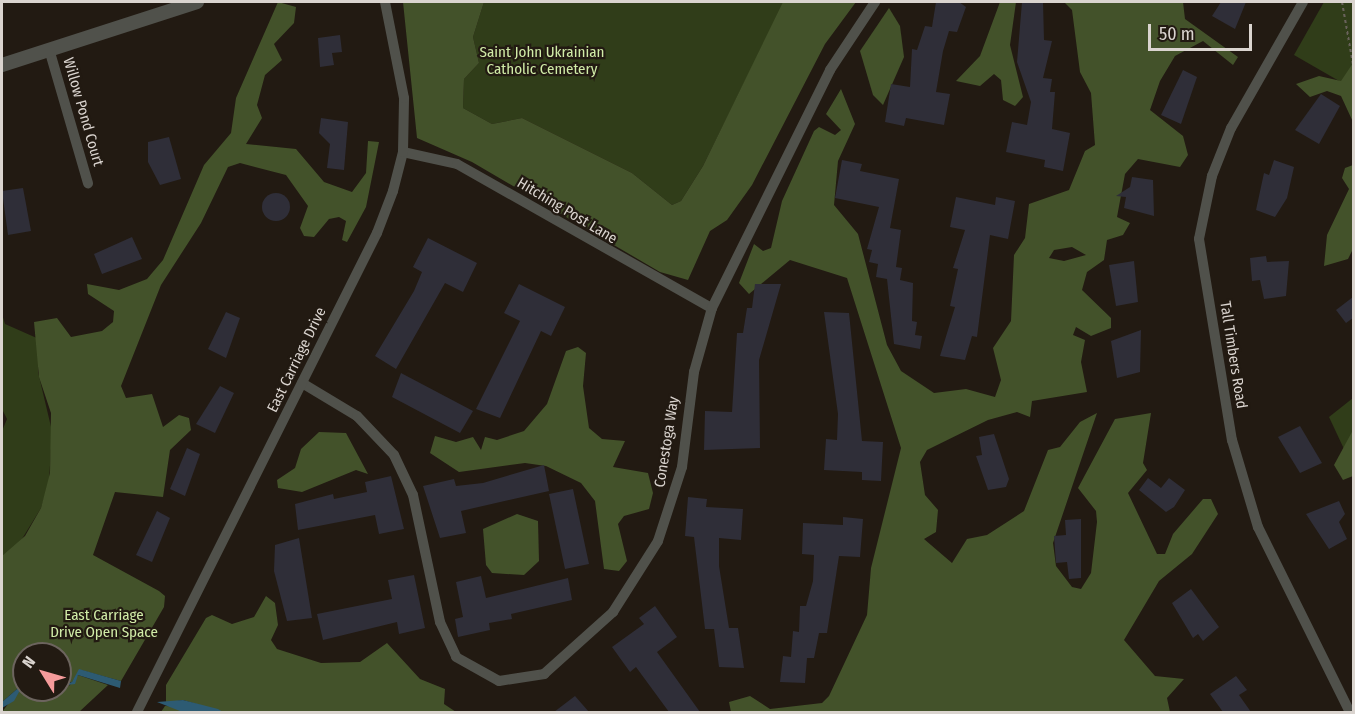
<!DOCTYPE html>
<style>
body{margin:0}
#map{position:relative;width:1355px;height:714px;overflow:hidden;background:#221a12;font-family:"Fira Sans Condensed",sans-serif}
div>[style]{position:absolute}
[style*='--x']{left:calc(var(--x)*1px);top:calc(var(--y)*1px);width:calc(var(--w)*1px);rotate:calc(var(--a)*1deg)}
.green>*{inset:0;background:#303d19}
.forest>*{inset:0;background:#43522a}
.water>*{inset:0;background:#2d5b73}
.building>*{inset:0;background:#2f2e38}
.round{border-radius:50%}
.path>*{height:2px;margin-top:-1px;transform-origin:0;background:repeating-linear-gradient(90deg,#69625b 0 3px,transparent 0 6px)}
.minor>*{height:10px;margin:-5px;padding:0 5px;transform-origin:5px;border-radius:5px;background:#50514b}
.tertiary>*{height:14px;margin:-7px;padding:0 7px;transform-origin:7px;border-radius:7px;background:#50514b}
span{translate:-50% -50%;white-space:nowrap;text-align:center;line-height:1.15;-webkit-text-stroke:4.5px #221a12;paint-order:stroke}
.park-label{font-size:15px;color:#d0eba7}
.street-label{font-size:15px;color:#dad4cf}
.frame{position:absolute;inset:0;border:3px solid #dad4cf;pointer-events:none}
.north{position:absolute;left:12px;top:642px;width:60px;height:60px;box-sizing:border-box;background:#221a12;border:2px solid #6c645e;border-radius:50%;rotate:307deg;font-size:16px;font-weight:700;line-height:24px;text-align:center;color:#dad4cf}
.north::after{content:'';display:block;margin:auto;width:21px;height:27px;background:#f59b9b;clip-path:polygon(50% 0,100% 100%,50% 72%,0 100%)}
.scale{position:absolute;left:1148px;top:24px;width:104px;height:27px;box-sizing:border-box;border:3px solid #dad4cf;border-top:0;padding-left:8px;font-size:18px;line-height:21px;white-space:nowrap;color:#dad4cf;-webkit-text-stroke:4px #221a12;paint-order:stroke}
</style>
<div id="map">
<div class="green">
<i style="clip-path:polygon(484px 2px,784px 2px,703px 166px,681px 201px,672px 205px,632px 173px,522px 118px,492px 124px,463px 108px,464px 79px,479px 63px,473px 37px)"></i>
<i style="clip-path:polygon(1324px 2px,1353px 2px,1353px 89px,1294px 55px)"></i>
<i style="clip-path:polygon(2px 314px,5px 324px,39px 339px,38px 372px,52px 431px,49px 482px,41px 508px,17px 547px,2px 556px,2px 431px,7px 419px,2px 409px)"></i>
<i style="clip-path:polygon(1353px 398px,1353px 453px,1344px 449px,1329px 417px)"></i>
</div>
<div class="forest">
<i style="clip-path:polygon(278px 2px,296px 7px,294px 23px,274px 44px,282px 60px,265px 75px,257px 105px,262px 118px,246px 144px,296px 149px,324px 182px,352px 192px,366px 173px,368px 141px,379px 142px,366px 207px,347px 242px,342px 240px,346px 221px,339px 217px,329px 219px,314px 237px,304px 236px,300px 228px,308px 206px,286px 175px,240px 163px,228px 167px,201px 223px,161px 285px,121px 386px,126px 398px,152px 394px,163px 427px,179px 415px,189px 418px,191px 430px,170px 450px,163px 497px,115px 492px,93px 555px,159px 591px,165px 596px,164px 607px,121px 681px,81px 670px,72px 682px,60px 683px,60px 654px,24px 654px,24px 683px,2px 702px,2px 556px,25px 536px,41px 508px,50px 473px,51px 413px,39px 377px,34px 322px,57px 318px,71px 337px,102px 331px,113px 322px,114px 311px,88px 294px,87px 284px,119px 290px,147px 279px,163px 260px,204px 165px,231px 133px,236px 98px)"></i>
<i style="clip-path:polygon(403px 2px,484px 2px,473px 37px,479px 63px,464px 79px,463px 108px,492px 124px,522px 118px,632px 173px,672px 205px,681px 201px,703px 166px,783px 2px,856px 2px,825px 44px,752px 185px,727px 220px,710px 231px,688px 280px,660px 272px,472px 162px,417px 138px)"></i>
<i style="clip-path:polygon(1000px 2px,1016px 2px,1010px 45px,1023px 97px,1015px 106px,1003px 100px,1001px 80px,994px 74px,980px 86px,956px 81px,980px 56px)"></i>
<i style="clip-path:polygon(evenodd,1064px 2px,1183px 2px,1185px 19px,1238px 57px,1233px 65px,1203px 41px,1175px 56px,1160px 81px,1150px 110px,1183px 136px,1188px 155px,1180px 167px,1138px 159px,1125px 174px,1117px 217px,1130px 223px,1123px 235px,1107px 240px,1104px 260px,1087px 272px,1082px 290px,1111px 318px,1111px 328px,1091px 336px,1076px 327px,1073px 335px,1085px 340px,1081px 362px,1087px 392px,1032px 401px,1030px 417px,1017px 412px,988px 420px,927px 450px,920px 462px,925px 495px,938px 510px,936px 532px,924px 539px,952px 563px,967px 539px,987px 535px,1024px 511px,1048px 450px,1060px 447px,1080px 422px,1097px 413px,1053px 543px,1056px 566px,1072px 587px,1081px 589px,1091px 573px,1097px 522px,1096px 511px,1078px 488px,1115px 419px,1151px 413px,1143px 463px,1147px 470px,1128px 493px,1157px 554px,1165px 554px,1173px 534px,1203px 499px,1211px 499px,1218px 514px,1192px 554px,1159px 581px,1124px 640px,1155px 676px,1184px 679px,1167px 698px,1170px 712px,731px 712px,729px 702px,750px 696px,770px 709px,822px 703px,829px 696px,867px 615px,871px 568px,901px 448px,847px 278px,790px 260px,749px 294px,739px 283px,754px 244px,763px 251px,771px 248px,782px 201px,814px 131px,819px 127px,835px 135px,841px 130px,826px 114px,841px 89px,855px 124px,838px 161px,834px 205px,858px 234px,887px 345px,901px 371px,934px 393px,966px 389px,995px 397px,1001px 380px,993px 348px,1011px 321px,1014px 255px,1025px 238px,1029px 204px,1069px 190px,1085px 151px,1095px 145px,1091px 93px,1080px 72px,1072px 10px,1064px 2px,1072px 247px,1086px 255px,1064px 261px,1049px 258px,1054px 250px,1072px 247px)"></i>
<i style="clip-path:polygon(889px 8px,900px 26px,904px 57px,883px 105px,873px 95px,860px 51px)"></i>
<i style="clip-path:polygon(1353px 63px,1353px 122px,1341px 96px,1327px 91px,1310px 97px,1296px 84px,1319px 76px,1341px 81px)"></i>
<i style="clip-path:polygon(1353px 165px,1352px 251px,1348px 259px,1324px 266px,1327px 235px,1349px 189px,1342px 178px,1345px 168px)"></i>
<i style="clip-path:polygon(578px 347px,586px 353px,583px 386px,589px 428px,602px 439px,625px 441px,613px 467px,648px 473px,653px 493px,649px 509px,624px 516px,618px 524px,627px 561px,619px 571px,604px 569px,595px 501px,581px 483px,546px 466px,525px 463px,459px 472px,430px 453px,435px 436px,456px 442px,473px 437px,481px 450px,485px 437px,497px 440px,524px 431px,547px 404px,566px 351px)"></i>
<i style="clip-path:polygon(1353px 430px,1353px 476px,1343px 480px,1334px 465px)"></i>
<i style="clip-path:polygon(319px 432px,346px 433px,368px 474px,356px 470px,302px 492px,278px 488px,277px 480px,295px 468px,301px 449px)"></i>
<i style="clip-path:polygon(517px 514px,538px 521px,539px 561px,524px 575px,492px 573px,486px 565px,483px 529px)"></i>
<i style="clip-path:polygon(266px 596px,275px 603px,278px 625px,271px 640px,277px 649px,321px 663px,360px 662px,387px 643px,420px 679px,445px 689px,444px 704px,456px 712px,223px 712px,183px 700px,166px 703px,166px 685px,206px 618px,212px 615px,232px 624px,254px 617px)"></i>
<i style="clip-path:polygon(78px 675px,108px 685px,79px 712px,2px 712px,21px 687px,39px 701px,70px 685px)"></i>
<i style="clip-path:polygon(165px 706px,191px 707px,206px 712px,161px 712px)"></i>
</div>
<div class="water">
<i style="clip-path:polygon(79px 669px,121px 681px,120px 688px,78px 675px,75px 684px,60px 686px,72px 682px)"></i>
<i style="clip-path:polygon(24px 683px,14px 701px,2px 708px,2px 702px)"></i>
<i style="clip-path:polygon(183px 700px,218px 709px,223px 712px,180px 711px,157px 702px)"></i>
</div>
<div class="building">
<i style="clip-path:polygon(936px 2px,959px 2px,966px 7px,957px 32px,949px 31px,943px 51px,936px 92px,950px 94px,944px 125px,906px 118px,904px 126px,885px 122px,891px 84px,910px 87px,912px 49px,917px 50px,925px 26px,932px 27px)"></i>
<i style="clip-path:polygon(1022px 2px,1043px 2px,1044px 40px,1052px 41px,1043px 78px,1052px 79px,1050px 92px,1055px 92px,1052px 129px,1070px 133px,1063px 171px,1044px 167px,1045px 160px,1006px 152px,1012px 122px,1027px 125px,1031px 102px,1017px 62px)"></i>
<i style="clip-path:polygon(1221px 2px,1246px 2px,1235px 29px,1212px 16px)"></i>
<i style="clip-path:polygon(340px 35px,342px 52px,332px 53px,334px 65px,320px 67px,318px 38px)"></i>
<i style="clip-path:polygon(1183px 70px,1197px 77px,1181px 124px,1161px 115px)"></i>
<i style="clip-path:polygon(1321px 94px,1340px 106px,1319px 144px,1295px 130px)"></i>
<i style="clip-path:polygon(321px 118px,348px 122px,344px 170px,327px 168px,330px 144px,319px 133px)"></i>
<i style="clip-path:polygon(169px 137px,181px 179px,160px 185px,148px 162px,148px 142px)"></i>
<i style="clip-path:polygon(842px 160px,862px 164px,860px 171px,899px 179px,890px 228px,901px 230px,896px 267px,902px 268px,900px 280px,913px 283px,912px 321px,917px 322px,915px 335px,922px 336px,920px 349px,894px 344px,887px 279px,876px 277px,878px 264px,869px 262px,872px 250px,867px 249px,879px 207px,835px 198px)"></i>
<i style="clip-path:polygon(1274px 160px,1294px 167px,1287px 198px,1275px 217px,1256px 210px,1264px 173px,1269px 175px)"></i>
<i style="clip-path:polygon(1132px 177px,1153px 180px,1154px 216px,1124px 208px,1126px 197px,1116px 196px,1130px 187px)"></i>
<i style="clip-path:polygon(23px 188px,31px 231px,8px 235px,2px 191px)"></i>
<i class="round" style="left:262px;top:193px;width:28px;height:28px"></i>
<i style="clip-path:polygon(956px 197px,995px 205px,996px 197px,1015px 201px,1008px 239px,990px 235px,977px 337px,972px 336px,965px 360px,940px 356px,955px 307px,950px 306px,958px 269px,953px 268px,965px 230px,950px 227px)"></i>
<i style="clip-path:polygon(132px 237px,142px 259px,102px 274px,94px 254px)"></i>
<i style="clip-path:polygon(428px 238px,477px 263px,463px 292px,445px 283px,396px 369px,375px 356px,414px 291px,422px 272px,413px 267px)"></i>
<i style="clip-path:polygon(1266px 256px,1267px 262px,1289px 261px,1286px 296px,1264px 299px,1260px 280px,1252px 281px,1250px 258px)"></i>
<i style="clip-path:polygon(1134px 261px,1138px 302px,1116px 306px,1109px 265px)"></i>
<i style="clip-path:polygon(519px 284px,565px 307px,551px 336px,541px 331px,500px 418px,476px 409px,520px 321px,504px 313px)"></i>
<i style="clip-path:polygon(755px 284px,781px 284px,759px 360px,760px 448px,704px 450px,705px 411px,732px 412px,737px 333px,743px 333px,747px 308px,752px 308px)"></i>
<i style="clip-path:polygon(1353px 297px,1353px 318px,1346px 323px,1336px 310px)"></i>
<i style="clip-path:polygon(226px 312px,240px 318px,226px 358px,208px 349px)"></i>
<i style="clip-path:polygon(824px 312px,849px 313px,862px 441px,883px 442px,881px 481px,862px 480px,862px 472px,824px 470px,826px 439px,837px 440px,838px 414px)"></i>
<i style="clip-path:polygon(1141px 330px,1140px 372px,1117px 378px,1111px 341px)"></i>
<i style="clip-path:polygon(401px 373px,473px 411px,460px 433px,392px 397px)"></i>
<i style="clip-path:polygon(220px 386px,234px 393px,215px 433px,196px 424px)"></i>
<i style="clip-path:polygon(1300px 426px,1322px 463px,1300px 473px,1278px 437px)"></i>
<i style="clip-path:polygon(994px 434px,1009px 479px,1006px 487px,988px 490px,976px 456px,982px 455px,979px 437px)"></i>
<i style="clip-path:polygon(187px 448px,200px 454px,185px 496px,170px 489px)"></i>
<i style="clip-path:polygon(544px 465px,549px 491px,461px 511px,466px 533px,440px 538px,423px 486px,454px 479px,456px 486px,483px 483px)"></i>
<i style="clip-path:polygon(391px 476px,404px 529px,379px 534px,375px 515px,298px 530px,295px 504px,333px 494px,334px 499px,367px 492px,365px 482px)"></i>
<i style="clip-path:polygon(1148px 478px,1161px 488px,1169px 478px,1185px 490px,1174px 507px,1166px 512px,1139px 490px)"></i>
<i style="clip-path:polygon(573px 489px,589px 564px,565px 569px,549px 494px)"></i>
<i style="clip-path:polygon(688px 497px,707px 499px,706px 507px,743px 509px,741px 540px,719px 538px,719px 566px,729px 628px,738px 628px,744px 668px,719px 667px,714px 629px,705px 629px,694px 537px,685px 536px)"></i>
<i style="clip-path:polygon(1339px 501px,1345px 514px,1339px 522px,1347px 539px,1329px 549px,1306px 514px)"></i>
<i style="clip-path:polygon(157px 511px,170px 518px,152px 562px,136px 555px)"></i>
<i style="clip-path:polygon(843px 517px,863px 519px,860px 557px,839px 556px,827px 633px,819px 633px,814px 658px,807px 658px,805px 683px,780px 682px,783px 656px,791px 657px,793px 631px,799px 632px,800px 606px,806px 606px,813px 581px,814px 555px,802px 554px,803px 523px,843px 525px)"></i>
<i style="clip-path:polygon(1081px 519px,1081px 578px,1069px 579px,1067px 562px,1056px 563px,1054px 536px,1066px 535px,1065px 520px)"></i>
<i style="clip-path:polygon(299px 538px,312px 618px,287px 621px,274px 571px,275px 545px)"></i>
<i style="clip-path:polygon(414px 575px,425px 628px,399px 634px,397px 622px,323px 640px,317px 614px,392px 599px,388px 580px)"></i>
<i style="clip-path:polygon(481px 576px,486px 598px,568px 578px,572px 600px,511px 614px,512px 619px,489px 623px,490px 630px,458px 637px,455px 619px,463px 617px,456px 582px)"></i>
<i style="clip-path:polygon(1191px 589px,1219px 627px,1203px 641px,1198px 634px,1193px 638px,1172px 603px)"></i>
<i style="clip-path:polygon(655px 606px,677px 637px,657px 652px,700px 712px,669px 712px,636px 667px,630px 672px,612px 647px,644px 624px,639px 618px)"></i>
<i style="clip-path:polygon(1236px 676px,1247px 690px,1239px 695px,1251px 712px,1223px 712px,1210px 694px)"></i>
<i style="clip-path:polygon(575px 696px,589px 712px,554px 712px)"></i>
</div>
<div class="path">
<i style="--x:1342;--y:2;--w:69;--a:80"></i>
</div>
<div class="minor">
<i style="--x:1303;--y:2;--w:145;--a:119.7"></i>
<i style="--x:1231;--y:128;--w:52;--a:111.6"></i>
<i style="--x:1212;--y:176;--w:64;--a:101.7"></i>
<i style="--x:1199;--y:239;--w:204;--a:80.7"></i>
<i style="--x:1232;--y:440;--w:91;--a:73.4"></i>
<i style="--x:1258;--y:527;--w:207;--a:63.6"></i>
<i style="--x:49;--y:49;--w:140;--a:73.8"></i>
<i style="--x:403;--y:152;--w:55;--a:12.5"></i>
<i style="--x:457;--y:164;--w:293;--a:29.5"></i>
<i style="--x:302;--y:383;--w:64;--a:31"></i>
<i style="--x:357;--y:416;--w:54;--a:46.5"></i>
<i style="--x:394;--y:455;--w:44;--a:64.6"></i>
<i style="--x:413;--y:495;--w:130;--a:78"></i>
<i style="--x:440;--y:622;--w:38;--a:65"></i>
<i style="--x:456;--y:657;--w:49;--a:29.2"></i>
<i style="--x:499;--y:681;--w:46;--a:-8.8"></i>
<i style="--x:544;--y:674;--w:93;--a:-41.9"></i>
<i style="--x:613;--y:612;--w:84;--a:-57.6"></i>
<i style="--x:658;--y:541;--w:78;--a:-72"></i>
<i style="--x:682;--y:467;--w:96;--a:-82.8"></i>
<i style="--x:694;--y:372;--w:66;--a:-74.3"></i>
<i style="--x:712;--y:308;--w:266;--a:-63.6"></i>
<i style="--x:830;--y:70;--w:82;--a:-56.5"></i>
<i style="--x:137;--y:712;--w:536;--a:-63.39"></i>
<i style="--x:377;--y:233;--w:45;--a:-69.1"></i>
<i style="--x:393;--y:191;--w:40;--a:-75.6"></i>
<i style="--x:403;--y:152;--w:54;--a:-88.9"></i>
<i style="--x:404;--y:98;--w:98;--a:-101.2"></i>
</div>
<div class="tertiary">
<i style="--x:2;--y:65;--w:205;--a:-17.9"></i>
</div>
<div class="park-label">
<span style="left:542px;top:61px">Saint John Ukrainian<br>Catholic Cemetery</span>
<span style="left:104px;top:624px">East Carriage<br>Drive Open Space</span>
</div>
<div class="street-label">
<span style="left:83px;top:112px;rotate:74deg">Willow Pond Court</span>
<span style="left:567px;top:211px;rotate:31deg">Hitching Post Lane</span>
<span style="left:1233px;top:355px;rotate:81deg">Tall Timbers Road</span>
<span style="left:297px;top:360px;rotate:-64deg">East Carriage Drive</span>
<span style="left:667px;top:442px;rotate:-81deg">Conestoga Way</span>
</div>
<div class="frame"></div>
<div class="north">N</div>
<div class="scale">50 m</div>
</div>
